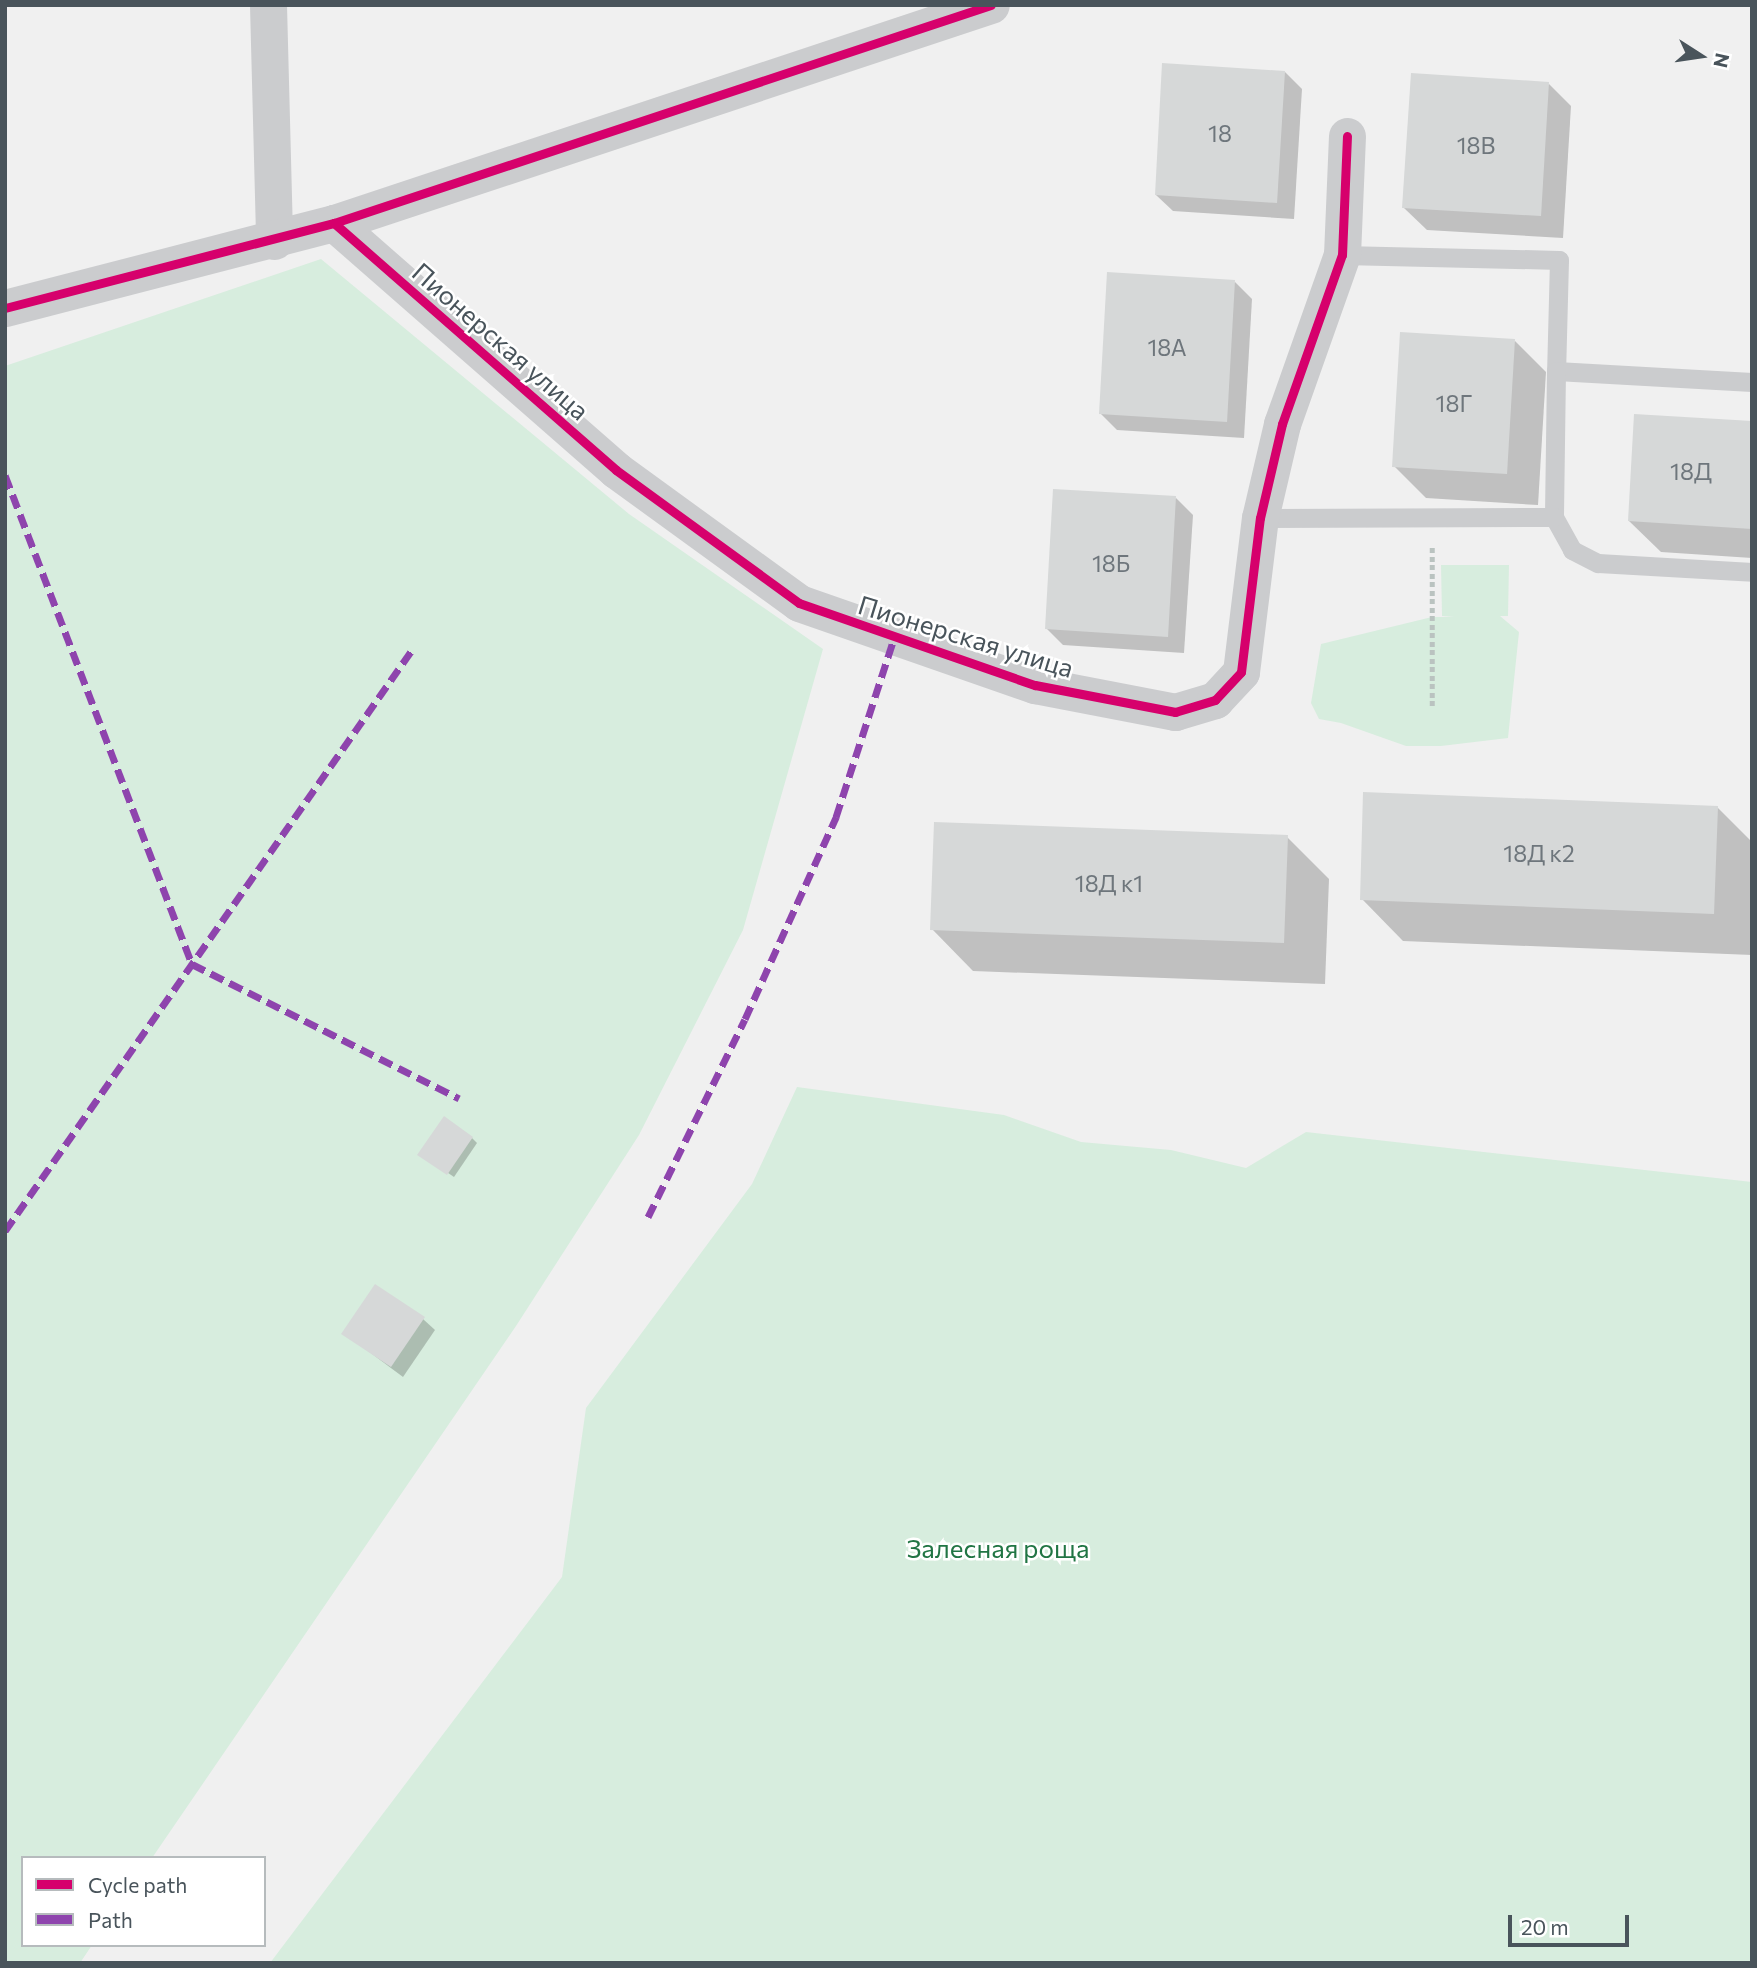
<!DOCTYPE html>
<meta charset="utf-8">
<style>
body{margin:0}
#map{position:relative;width:1757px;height:1968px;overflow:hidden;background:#f0f0f0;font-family:Commissioner,sans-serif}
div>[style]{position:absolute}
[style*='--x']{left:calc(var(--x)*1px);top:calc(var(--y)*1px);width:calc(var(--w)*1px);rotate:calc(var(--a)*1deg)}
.green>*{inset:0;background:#d7edde}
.shadow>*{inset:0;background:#0003}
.building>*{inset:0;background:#d6d8d8}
.path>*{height:4.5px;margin-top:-2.25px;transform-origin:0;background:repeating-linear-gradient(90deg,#bac3c0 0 5px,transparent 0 8.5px)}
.lane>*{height:19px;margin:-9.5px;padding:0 9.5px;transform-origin:9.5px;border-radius:9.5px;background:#cbccce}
.street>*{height:37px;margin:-18.5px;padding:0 18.5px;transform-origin:18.5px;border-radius:18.5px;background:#cbccce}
.quiet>*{height:7px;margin-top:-3.5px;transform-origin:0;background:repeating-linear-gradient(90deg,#8e44ad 0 14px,transparent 0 21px)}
.cycleway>*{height:9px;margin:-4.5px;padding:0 4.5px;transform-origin:4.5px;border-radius:4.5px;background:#d6006c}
span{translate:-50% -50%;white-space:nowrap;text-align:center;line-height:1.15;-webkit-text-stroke:5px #fff;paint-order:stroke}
.number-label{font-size:23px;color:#6e767c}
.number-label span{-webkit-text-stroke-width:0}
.street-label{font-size:26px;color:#49545b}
.park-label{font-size:26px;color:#217544}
.frame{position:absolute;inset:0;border:7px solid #49545b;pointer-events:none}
.legend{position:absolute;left:21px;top:1856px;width:245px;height:91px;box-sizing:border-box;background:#fff;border:2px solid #b6bbbd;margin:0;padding:9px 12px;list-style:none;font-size:21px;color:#49545b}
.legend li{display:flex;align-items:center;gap:14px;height:35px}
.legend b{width:35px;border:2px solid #b6bbbd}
.north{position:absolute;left:1666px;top:21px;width:70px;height:70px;-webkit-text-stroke:5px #fff;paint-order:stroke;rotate:102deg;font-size:19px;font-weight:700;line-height:28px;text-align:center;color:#49545b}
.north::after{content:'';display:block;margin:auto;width:24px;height:32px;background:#49545b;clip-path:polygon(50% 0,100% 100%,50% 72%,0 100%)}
.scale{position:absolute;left:1508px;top:1915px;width:121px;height:32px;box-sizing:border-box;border:4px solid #49545b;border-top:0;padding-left:9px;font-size:21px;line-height:24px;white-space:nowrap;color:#49545b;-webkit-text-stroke:5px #fff;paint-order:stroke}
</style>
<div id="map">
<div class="green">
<i style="clip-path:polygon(321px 259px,629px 514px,823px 649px,743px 930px,639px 1135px,516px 1326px,152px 1858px,23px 1858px,23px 1945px,92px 1945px,80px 1963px,5px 1963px,5px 366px)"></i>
<i style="clip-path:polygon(1441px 565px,1509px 565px,1508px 616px,1500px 616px,1519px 632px,1508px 738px,1441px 746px,1406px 746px,1341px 723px,1319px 719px,1311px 703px,1321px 644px,1432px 617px,1454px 617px,1442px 616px)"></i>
<i style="clip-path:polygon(797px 1087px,1004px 1115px,1081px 1142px,1171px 1150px,1246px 1168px,1306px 1132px,1752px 1182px,1752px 1963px,270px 1963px,562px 1577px,586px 1408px,752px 1184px)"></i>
</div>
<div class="shadow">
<i style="clip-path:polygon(1285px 72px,1302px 89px,1294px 219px,1173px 211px,1156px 195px)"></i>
<i style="clip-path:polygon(1549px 84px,1571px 106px,1563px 238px,1427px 230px,1404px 208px)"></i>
<i style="clip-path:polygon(1235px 282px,1252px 299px,1244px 438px,1117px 430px,1100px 413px)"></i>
<i style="clip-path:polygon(1515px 341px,1546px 372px,1538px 505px,1426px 498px,1394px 466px)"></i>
<i style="clip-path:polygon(1752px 422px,1752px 558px,1661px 552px,1629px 521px)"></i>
<i style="clip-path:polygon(1176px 498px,1193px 515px,1184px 653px,1063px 645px,1046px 628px)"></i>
<i style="clip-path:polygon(1717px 807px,1752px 842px,1752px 955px,1403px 941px,1362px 899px)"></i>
<i style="clip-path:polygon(1287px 837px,1329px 879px,1325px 984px,973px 971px,932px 929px)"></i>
<i style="clip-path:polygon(472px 1138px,477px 1143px,454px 1177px,423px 1156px)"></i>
<i style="clip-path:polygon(423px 1319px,435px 1330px,403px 1377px,344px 1333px)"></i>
</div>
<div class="building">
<i style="clip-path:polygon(1162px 63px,1285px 71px,1277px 203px,1155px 195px)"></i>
<i style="clip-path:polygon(1411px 73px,1549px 82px,1541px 216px,1402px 208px)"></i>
<i style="clip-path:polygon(1107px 272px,1235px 280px,1227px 422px,1099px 414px)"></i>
<i style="clip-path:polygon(1400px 332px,1515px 339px,1507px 474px,1392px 467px)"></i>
<i style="clip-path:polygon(1634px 414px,1752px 421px,1752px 529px,1628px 521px)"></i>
<i style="clip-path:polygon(1053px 489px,1176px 496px,1168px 637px,1045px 629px)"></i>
<i style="clip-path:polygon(1363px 792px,1718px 806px,1714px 914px,1360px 900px)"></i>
<i style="clip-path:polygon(934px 822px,1288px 835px,1284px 943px,930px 930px)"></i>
<i style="clip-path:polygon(444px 1116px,473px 1137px,447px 1175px,417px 1155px)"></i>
<i style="clip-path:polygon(375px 1284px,425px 1317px,391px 1367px,341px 1334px)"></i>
</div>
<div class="path">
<i style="--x:1432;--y:706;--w:159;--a:-90"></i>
</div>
<div class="lane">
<i style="--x:1342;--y:255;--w:217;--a:1.3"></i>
<i style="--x:1559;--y:260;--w:111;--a:91.5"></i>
<i style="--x:1556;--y:371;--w:196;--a:3.2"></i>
<i style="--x:1556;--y:371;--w:146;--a:90.8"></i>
<i style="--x:1554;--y:517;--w:38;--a:61"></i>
<i style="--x:1572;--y:550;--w:29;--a:27"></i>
<i style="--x:1598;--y:563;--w:154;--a:3.3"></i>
<i style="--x:1260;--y:518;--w:294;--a:-0.2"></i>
</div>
<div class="street">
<i style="--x:268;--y:5;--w:236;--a:88.5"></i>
<i style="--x:334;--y:223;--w:375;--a:41.2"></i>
<i style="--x:616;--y:470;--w:226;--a:36"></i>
<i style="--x:799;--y:603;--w:250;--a:19.2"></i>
<i style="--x:1035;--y:685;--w:143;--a:10.9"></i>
<i style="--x:1175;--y:712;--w:42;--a:-16.7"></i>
<i style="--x:1215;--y:700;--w:38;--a:-47"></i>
<i style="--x:1241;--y:672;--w:155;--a:-83"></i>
<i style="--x:1260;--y:518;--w:97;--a:-76.8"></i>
<i style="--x:1282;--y:424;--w:179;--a:-70.5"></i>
<i style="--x:1342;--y:255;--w:119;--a:-87.6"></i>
<i style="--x:5;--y:308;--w:340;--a:-14.5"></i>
<i style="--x:334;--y:223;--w:692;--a:-18.36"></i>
</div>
<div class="quiet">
<i style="--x:5;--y:475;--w:524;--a:69.07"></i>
<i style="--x:192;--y:964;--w:299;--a:26.7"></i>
<i style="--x:648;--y:1217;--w:220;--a:-63.9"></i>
<i style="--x:745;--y:1019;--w:222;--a:-65.7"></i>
<i style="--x:836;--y:817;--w:188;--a:-72"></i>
<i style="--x:5;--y:1231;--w:713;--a:-54.99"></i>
</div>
<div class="cycleway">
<i style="--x:334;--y:223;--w:375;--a:41.2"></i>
<i style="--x:616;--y:470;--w:226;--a:36"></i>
<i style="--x:799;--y:603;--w:250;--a:19.2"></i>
<i style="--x:1035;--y:685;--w:143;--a:10.9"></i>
<i style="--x:1175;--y:712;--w:42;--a:-16.7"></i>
<i style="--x:1215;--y:700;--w:38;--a:-47"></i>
<i style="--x:1241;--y:672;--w:155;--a:-83"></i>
<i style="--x:1260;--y:518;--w:97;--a:-76.8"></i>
<i style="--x:1282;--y:424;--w:179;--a:-70.5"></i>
<i style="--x:1342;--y:255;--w:119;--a:-87.6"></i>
<i style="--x:5;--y:308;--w:340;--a:-14.5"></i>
<i style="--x:334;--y:223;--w:692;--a:-18.36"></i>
</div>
<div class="number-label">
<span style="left:1220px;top:133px">18</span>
<span style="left:1476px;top:145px">18В</span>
<span style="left:1167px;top:347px">18А</span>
<span style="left:1454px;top:403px">18Г</span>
<span style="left:1691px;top:471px">18Д</span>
<span style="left:1111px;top:563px">18Б</span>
<span style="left:1539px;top:853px">18Д к2</span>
<span style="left:1109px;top:883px">18Д к1</span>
</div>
<div class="street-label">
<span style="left:501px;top:341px;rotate:41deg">Пионерская улица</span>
<span style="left:966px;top:636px;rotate:17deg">Пионерская улица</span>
</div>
<div class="park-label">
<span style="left:998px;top:1548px">Залесная роща</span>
</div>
<div class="frame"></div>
<ul class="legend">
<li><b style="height:9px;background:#d6006c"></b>Cycle path</li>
<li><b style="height:9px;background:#8e44ad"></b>Path</li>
</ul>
<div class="north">N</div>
<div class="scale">20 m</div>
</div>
